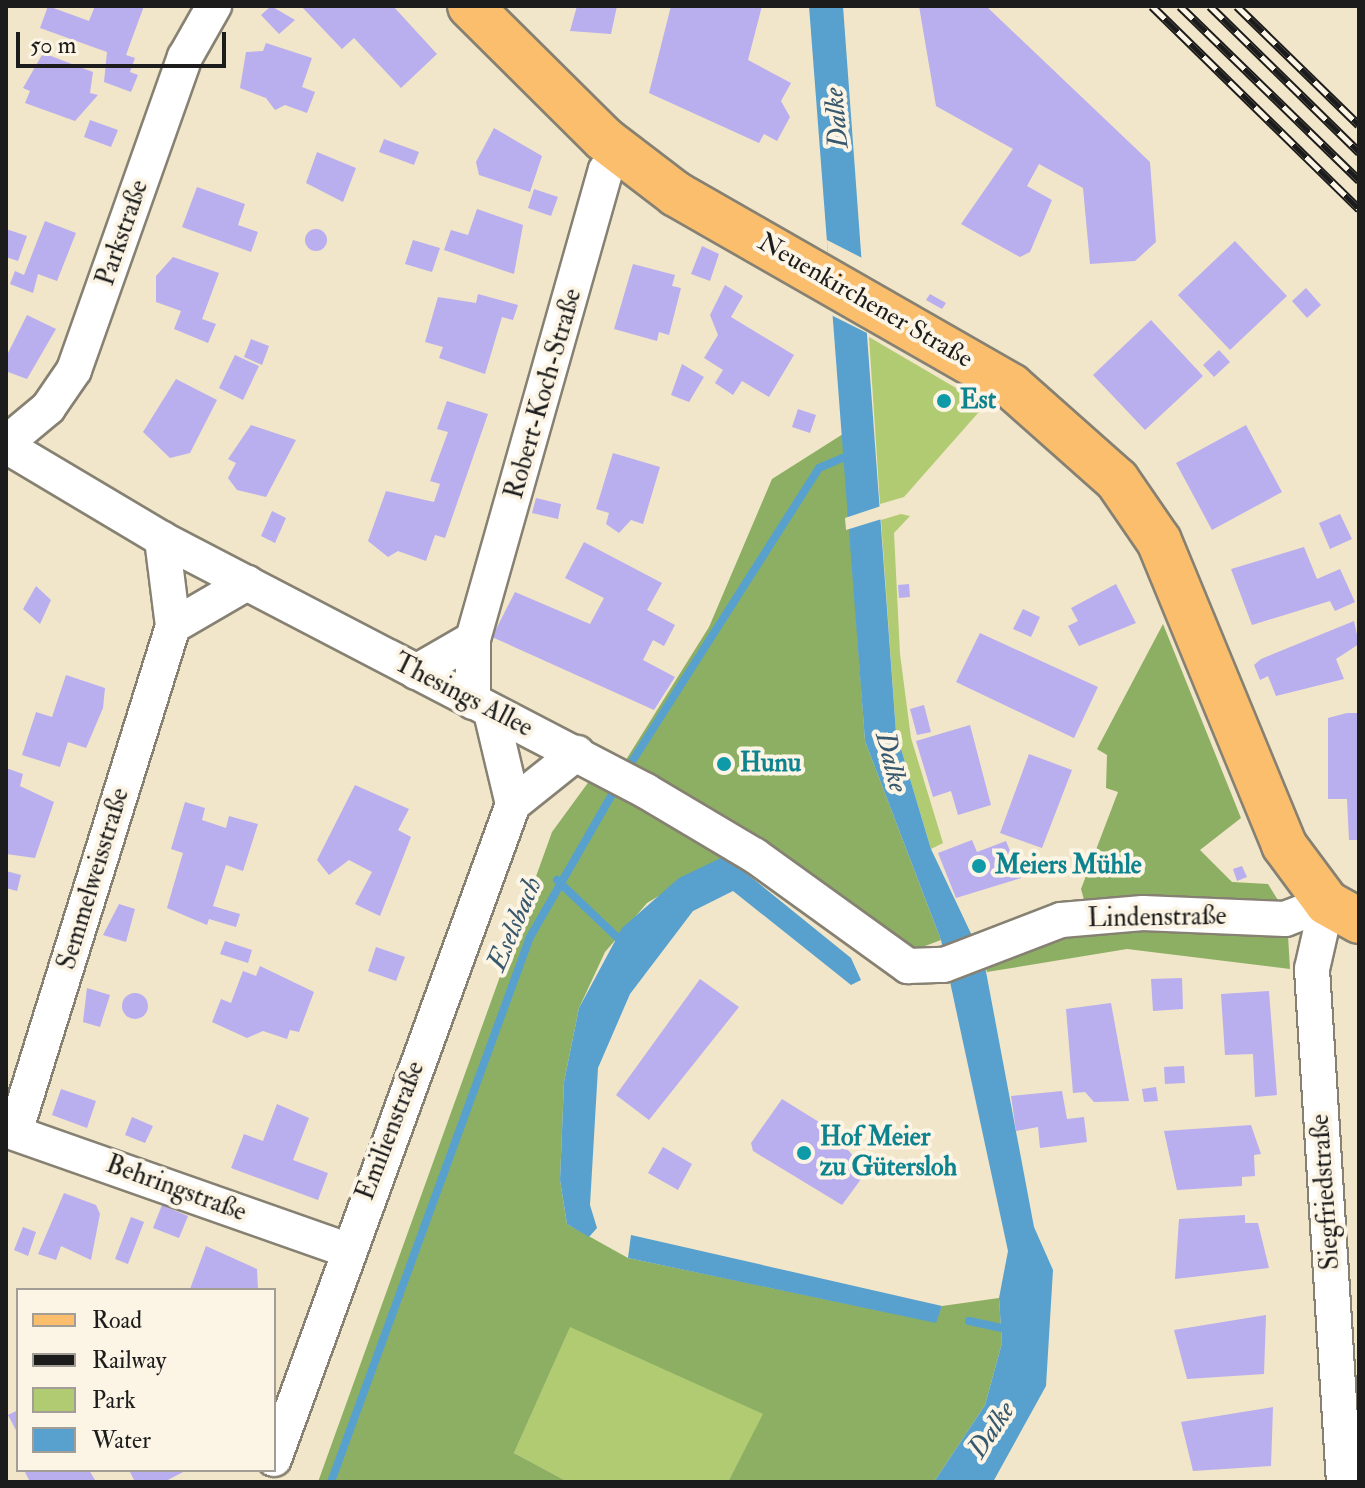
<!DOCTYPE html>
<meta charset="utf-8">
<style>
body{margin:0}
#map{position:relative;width:1365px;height:1488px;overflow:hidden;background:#f1e6c9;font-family:"IM FELL Double Pica",serif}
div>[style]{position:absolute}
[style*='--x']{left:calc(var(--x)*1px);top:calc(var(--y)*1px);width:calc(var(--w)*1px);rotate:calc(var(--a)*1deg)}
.green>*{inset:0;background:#b0cb71}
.forest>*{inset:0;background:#8caf63}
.water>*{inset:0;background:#58a1cf}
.pier>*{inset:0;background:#f1e6c9}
.stream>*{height:8px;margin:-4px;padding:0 4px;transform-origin:4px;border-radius:4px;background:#58a1cf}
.building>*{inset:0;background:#b9aeee}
.round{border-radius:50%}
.roads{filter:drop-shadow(2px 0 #868172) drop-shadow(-2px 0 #868172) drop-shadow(0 2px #868172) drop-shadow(0 -2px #868172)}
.minor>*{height:34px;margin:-17px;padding:0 17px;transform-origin:17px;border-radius:17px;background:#fff}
.major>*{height:44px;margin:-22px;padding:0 22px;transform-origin:22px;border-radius:22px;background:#fabe6d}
.rail>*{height:9px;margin-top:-4.5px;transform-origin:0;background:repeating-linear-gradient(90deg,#fcf5e5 0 18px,#1c1c1c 0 36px);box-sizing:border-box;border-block:2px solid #1c1c1c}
.dots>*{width:22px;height:22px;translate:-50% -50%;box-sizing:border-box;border:4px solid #fcf5e5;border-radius:50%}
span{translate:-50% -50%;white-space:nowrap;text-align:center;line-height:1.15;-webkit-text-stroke:8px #fcf5e5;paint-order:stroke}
.street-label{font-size:26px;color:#1c1c1c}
.culture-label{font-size:26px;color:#0d838f;font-weight:700}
.left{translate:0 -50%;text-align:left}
.water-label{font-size:28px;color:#37586d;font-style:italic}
.frame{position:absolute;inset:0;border:8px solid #1c1c1c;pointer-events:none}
.legend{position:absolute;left:16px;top:1288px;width:260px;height:184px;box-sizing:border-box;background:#fcf5e5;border:2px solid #a29e95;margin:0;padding:10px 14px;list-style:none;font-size:24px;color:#1c1c1c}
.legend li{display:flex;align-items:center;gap:16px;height:40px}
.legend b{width:40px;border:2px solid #a29e95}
.scale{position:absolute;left:16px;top:32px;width:210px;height:36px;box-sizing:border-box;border:4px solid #1c1c1c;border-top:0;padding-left:10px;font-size:24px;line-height:28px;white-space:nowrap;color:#1c1c1c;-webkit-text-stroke:6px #fcf5e5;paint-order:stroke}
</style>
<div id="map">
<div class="green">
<i style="clip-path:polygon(869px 337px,985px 405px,904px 497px,880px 504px)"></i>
<i style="clip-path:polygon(901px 514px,910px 516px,894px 533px,900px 654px,911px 738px,943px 843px,931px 849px,896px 732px,881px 520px)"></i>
<i style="clip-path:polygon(570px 1326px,764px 1414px,728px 1482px,568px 1482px,514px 1453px)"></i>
</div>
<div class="forest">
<i style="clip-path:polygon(843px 434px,865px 741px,941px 940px,901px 955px,624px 763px,709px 627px,772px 479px)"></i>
<i style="clip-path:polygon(1163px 624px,1241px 818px,1200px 850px,1232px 882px,1268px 884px,1284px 910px,1086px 907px,1081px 889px,1118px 792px,1106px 788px,1107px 755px,1097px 749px)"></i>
<i style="clip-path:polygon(590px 780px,725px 856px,647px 903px,605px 952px,579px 1008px,564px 1082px,560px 1180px,567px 1224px,628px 1258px,935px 1322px,942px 1306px,999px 1298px,1002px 1343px,985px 1405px,934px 1482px,728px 1482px,763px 1414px,570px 1327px,514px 1453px,568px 1482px,318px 1482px,552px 832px)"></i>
<i style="clip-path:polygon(1118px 924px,1288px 935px,1290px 969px,1127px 949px,987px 972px,984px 961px,1079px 928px)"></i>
</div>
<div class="water">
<i style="clip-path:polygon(809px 6px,843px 6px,896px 732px,931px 849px,984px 961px,1034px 1227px,1053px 1270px,1046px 1386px,993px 1482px,934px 1482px,985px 1405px,1002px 1343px,999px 1298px,1008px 1251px,941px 940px,865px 741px)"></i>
<i style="clip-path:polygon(725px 856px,851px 958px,861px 980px,851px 985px,733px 891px,693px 911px,630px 994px,598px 1068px,590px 1205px,597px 1228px,589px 1237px,567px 1224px,560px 1180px,564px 1082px,579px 1008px,622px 928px,679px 878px)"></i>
<i style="clip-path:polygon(631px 1235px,942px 1306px,936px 1323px,628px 1258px)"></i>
</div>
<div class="pier">
<i style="clip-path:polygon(827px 240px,870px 262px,873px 336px,831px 315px)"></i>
<i style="clip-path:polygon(884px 505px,885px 518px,846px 530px,845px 518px)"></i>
</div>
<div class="stream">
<i style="--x:626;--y:771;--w:359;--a:-57.5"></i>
<i style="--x:819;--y:468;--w:36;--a:-23"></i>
<i style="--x:557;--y:880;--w:90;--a:43.6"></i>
<i style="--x:969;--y:1321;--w:43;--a:12.1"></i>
<i style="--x:331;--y:1482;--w:580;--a:-69.94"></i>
<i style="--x:530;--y:937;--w:174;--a:-60.1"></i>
</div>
<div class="building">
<i style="clip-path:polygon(48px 6px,89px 21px,95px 6px,144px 6px,126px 55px,135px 58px,130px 72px,138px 75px,131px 92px,104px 82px,107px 52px,40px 28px)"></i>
<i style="clip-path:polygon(271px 6px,295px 20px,279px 34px,261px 15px)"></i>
<i style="clip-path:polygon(301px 6px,393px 6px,437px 54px,401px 88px,354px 38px,342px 49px)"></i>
<i style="clip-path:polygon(577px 6px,617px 6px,611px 34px,570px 31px)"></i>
<i style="clip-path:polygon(671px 6px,762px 6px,748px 60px,791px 83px,781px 101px,790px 117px,777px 141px,764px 134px,759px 143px,649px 93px)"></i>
<i style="clip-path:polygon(919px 6px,986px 6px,1150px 162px,1156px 242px,1135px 261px,1090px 264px,1083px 188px,1039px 164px,1027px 186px,1052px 200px,1030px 252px,1020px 257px,961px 224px,1013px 149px,936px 106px)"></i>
<i style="clip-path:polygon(266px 43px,312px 58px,302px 87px,315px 92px,307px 113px,285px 105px,275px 110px,266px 98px,240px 88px,246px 52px,263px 51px)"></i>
<i style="clip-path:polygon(43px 53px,93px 72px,90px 93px,98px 95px,75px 121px,25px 103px,30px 91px,23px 88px)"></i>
<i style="clip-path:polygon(90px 120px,118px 130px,111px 147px,84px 137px)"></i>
<i style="clip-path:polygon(494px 128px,542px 156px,530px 192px,479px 175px,476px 162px)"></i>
<i style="clip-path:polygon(384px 139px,419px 152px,414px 165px,379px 152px)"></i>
<i style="clip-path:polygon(317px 152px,356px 168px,343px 202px,306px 183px)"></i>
<i style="clip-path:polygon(197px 187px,245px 204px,238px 225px,258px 232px,251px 252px,182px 227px)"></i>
<i style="clip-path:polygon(534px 189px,558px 197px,551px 216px,528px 208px)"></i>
<i style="clip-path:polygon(477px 209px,523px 225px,514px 274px,444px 250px,451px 230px,468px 235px)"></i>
<i style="clip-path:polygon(45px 221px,76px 233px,57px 281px,38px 274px,33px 293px,10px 284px,15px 271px,24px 275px)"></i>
<i style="clip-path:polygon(6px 229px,27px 236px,18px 261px,6px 257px)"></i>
<i class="round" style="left:305px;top:229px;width:22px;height:22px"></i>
<i style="clip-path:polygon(413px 240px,440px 248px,432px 272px,405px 264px)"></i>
<i style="clip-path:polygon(1235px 241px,1287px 296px,1230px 350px,1178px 295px)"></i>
<i style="clip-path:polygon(702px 246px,719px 254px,710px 281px,691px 274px)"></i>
<i style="clip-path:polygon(173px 257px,219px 273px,202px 319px,216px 324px,208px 343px,174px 329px,181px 311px,156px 302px,156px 276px)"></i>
<i style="clip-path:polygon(633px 264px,675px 275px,672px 286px,681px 288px,669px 335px,659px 332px,657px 341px,614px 329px)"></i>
<i style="clip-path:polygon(725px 285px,743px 296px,731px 317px,794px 355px,769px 397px,742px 381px,733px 395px,715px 383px,723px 370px,704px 358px,718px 335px,710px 315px)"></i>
<i style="clip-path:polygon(1306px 288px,1321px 305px,1307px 318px,1292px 301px)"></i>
<i style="clip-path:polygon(478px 294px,518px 305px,513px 320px,502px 317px,485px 374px,439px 358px,443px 347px,425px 342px,438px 297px,476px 303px)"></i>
<i style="clip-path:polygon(930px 294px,946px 303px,942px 309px,926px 300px)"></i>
<i style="clip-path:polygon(27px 315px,56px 329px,27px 379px,8px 372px,6px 357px)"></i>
<i style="clip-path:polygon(1151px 320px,1203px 376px,1145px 430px,1093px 375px)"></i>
<i style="clip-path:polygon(251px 339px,269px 346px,262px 365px,244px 357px)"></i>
<i style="clip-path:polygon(1219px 350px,1230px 362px,1214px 377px,1203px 365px)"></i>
<i style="clip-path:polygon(235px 355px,259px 366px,243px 400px,219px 388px)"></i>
<i style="clip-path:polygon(682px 364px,704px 377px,689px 402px,671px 395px)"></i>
<i style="clip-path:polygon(176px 379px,217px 400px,190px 453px,170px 458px,143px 432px)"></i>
<i style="clip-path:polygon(447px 401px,488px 414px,445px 538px,435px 535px,426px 561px,398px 551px,388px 557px,368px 541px,386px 491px,434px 502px,440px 484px,430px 481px,448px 432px,437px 429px)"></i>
<i style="clip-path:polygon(798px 409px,816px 415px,810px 433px,792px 427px)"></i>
<i style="clip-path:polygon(251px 425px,296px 440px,266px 497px,237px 490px,228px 478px,236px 463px,228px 459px)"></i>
<i style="clip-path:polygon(1246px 425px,1282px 492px,1212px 530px,1176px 463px)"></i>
<i style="clip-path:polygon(613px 453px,660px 467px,643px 524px,631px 520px,619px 533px,606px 524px,609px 513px,596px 509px)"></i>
<i style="clip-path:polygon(536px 498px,561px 504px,558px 519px,532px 513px)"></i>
<i style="clip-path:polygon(272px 511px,286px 518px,275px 543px,261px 536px)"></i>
<i style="clip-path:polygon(1340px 514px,1352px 539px,1330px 549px,1319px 523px)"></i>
<i style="clip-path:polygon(584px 542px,662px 583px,647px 610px,675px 625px,664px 646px,653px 640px,643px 660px,675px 677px,654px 710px,492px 637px,515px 592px,590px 624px,604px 598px,565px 578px)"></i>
<i style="clip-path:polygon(1304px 547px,1317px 579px,1340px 569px,1355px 602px,1335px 611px,1330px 601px,1252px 625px,1231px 569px)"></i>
<i style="clip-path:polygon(909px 584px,910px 597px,899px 598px,898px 585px)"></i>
<i style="clip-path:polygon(1116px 584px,1136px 623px,1079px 646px,1068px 626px,1078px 621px,1071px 608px)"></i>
<i style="clip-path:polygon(36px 586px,51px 600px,40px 624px,23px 609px)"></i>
<i style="clip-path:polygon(1023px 609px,1040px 617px,1031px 637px,1013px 629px)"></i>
<i style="clip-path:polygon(1354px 621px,1359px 644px,1336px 659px,1344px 679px,1276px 696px,1268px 676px,1260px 680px,1254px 665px,1261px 659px)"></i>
<i style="clip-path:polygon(980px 633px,1098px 687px,1074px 738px,956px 682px)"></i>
<i style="clip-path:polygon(66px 675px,105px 688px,103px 708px,86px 748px,68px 742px,60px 767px,22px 755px,36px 712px,52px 717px)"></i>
<i style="clip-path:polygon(924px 705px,931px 732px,917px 735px,910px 709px)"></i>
<i style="clip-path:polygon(1347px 713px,1359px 713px,1359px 840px,1349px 840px,1347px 799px,1328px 799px,1328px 718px)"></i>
<i style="clip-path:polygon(970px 725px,991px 805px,958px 815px,951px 791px,933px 797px,916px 741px)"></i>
<i style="clip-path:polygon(1029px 754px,1072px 770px,1042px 848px,1000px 833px)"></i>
<i style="clip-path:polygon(6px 768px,23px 774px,20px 786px,54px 802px,35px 858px,6px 854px)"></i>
<i style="clip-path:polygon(355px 785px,409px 809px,398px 830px,411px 837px,380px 916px,355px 904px,372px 872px,349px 860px,329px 875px,317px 860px)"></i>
<i style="clip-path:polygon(185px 802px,205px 808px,202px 820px,226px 828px,229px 816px,258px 824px,243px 871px,226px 865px,213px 906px,240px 914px,236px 927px,209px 919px,207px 925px,167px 908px,183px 853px,171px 849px)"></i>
<i style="clip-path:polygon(972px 840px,977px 852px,1006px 841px,1021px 878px,956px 898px,938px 853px)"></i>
<i style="clip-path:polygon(1242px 866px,1247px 877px,1237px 881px,1233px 869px)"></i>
<i style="clip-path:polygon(6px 871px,21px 875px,17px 891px,6px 888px)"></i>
<i style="clip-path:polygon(119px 904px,135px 909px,126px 942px,103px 935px)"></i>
<i style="clip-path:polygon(225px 941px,252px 950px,248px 963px,220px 954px)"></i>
<i style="clip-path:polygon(376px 947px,405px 957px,396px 981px,368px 971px)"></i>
<i style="clip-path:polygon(260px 966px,314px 992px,299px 1032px,290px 1030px,287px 1039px,263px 1031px,247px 1038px,212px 1022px,221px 999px,231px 1003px,243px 971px,256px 976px)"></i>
<i style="clip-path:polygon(1182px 978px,1183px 1009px,1153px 1011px,1151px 979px)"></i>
<i style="clip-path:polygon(700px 979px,739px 1007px,649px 1120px,616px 1095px)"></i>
<i style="clip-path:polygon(87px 988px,110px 995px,100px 1027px,83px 1022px)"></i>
<i style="clip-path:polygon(1269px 991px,1277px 1095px,1255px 1097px,1253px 1054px,1225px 1055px,1221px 994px)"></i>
<i class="round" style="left:122px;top:993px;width:26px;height:26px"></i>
<i style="clip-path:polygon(1111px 1003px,1129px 1101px,1094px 1102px,1085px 1092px,1073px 1093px,1066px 1009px)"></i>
<i style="clip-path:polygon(1184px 1066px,1185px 1083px,1165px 1084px,1164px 1067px)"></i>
<i style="clip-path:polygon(1156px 1087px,1158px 1101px,1144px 1102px,1142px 1089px)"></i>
<i style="clip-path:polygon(61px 1089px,96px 1101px,87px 1128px,52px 1115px)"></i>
<i style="clip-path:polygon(1062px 1091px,1067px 1119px,1084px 1117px,1087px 1142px,1040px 1148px,1038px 1127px,1016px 1131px,1011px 1096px)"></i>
<i style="clip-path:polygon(782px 1099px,827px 1127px,867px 1171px,842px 1205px,753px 1151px,751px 1143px)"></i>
<i style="clip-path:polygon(277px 1104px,309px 1118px,293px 1160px,328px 1173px,318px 1200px,231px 1168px,244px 1134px,263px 1141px)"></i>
<i style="clip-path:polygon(132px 1117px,153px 1126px,145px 1143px,125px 1135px)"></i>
<i style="clip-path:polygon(1251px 1125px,1261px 1154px,1254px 1155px,1255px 1176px,1242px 1177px,1242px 1186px,1177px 1190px,1164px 1131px)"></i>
<i style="clip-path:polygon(663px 1147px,692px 1164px,678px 1190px,648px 1173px)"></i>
<i style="clip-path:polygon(64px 1193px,96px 1205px,100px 1214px,91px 1260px,61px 1246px,56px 1260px,38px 1254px)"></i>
<i style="clip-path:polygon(162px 1205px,188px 1216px,179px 1238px,153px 1228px)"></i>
<i style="clip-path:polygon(1245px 1215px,1245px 1223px,1258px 1223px,1269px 1268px,1175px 1279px,1179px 1219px)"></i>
<i style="clip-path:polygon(131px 1217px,144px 1222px,128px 1264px,115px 1259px)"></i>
<i style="clip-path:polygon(23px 1227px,36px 1232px,28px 1256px,14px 1250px)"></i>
<i style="clip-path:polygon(206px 1246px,257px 1269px,258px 1290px,180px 1290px,190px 1289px)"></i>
<i style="clip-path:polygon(1266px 1315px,1264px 1374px,1187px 1379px,1174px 1330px)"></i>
<i style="clip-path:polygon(1273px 1407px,1271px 1466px,1193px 1471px,1181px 1422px)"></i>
<i style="clip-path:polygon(18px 1410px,18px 1434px,8px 1415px)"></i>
<i style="clip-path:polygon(24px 1470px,89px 1470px,95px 1480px,30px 1482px)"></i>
<i style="clip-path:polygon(129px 1470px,187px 1470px,164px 1482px,135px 1482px)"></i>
</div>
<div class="roads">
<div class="minor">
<i style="--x:6;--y:443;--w:55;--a:-39.8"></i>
<i style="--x:48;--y:408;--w:46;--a:-55.6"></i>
<i style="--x:74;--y:370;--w:332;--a:-70.5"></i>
<i style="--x:185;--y:57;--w:59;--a:-60.4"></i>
<i style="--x:6;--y:446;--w:182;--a:30.8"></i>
<i style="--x:162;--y:539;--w:546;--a:27.5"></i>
<i style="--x:646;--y:791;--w:126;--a:30.7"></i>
<i style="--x:754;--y:855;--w:190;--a:35.8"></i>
<i style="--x:908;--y:966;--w:36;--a:-2"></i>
<i style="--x:944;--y:965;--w:125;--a:-21"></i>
<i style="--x:1061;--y:920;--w:82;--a:-4.9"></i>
<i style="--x:1143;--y:913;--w:142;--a:2.4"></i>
<i style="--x:1285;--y:919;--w:45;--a:-20.9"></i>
<i style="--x:173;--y:626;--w:86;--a:-30.2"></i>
<i style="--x:416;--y:672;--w:66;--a:-30.1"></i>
<i style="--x:473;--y:702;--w:63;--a:-90"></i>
<i style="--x:473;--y:639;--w:487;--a:-74.2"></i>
<i style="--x:606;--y:170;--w:22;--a:-54"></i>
<i style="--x:491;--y:712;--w:95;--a:76.6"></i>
<i style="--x:1327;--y:903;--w:68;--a:102.8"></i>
<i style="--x:1312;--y:969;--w:514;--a:86.43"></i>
<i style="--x:6;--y:1130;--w:361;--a:19.4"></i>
<i style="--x:15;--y:1132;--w:530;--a:-72.66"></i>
<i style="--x:173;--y:626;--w:88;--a:-97.2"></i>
<i style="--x:274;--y:1459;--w:697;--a:-69.95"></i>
<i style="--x:513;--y:804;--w:82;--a:-38.6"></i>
</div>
<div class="major">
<i style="--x:470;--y:6;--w:189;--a:44.8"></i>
<i style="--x:604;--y:139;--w:91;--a:37.4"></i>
<i style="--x:676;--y:194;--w:386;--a:29.8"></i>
<i style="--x:1011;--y:386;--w:142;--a:41.6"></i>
<i style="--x:1117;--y:480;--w:74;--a:55.5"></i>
<i style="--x:1159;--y:541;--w:329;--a:67.6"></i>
<i style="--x:1284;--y:845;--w:72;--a:53.4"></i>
<i style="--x:1327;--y:903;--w:37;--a:29"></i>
</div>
</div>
<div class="rail">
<i style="--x:1152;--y:6;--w:290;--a:44.4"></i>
<i style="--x:1180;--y:6;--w:250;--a:44.2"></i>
<i style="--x:1210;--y:6;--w:209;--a:44.4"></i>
<i style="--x:1237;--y:6;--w:170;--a:44.3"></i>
</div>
<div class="dots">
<i style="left:944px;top:401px;background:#0f9aa8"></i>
<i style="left:724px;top:764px;background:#0f9aa8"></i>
<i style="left:979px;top:866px;background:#0f9aa8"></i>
<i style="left:804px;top:1153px;background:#0f9aa8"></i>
</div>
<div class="street-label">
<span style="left:123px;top:233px;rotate:-71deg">Parkstraße</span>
<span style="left:865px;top:301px;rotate:30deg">Neuenkirchener Straße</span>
<span style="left:544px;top:394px;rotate:-74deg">Robert-Koch-Straße</span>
<span style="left:463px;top:696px;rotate:27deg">Thesings Allee</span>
<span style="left:94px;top:879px;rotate:-73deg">Semmelweisstraße</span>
<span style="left:1157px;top:918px;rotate:-1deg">Lindenstraße</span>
<span style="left:391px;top:1131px;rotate:-69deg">Emilienstraße</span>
<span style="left:176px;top:1189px;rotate:20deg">Behringstraße</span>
<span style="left:1326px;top:1192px;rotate:-94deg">Siegfriedstraße</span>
</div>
<div class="culture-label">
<span class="left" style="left:960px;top:401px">Est</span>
<span class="left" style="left:740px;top:764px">Hunu</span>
<span class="left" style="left:995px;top:866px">Meiers Mühle</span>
<span class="left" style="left:820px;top:1153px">Hof Meier<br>zu Gütersloh</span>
</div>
<div class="water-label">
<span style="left:837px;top:118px;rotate:-95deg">Dalke</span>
<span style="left:891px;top:762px;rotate:76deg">Dalke</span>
<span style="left:515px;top:924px;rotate:-67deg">Eselsbach</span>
<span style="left:992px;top:1430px;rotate:-56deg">Dalke</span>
</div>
<div class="frame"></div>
<ul class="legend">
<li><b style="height:10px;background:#fabe6d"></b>Road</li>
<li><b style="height:10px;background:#1c1c1c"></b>Railway</li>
<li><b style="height:22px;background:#b0cb71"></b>Park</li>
<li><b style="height:22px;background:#58a1cf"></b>Water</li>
</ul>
<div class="scale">50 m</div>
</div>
